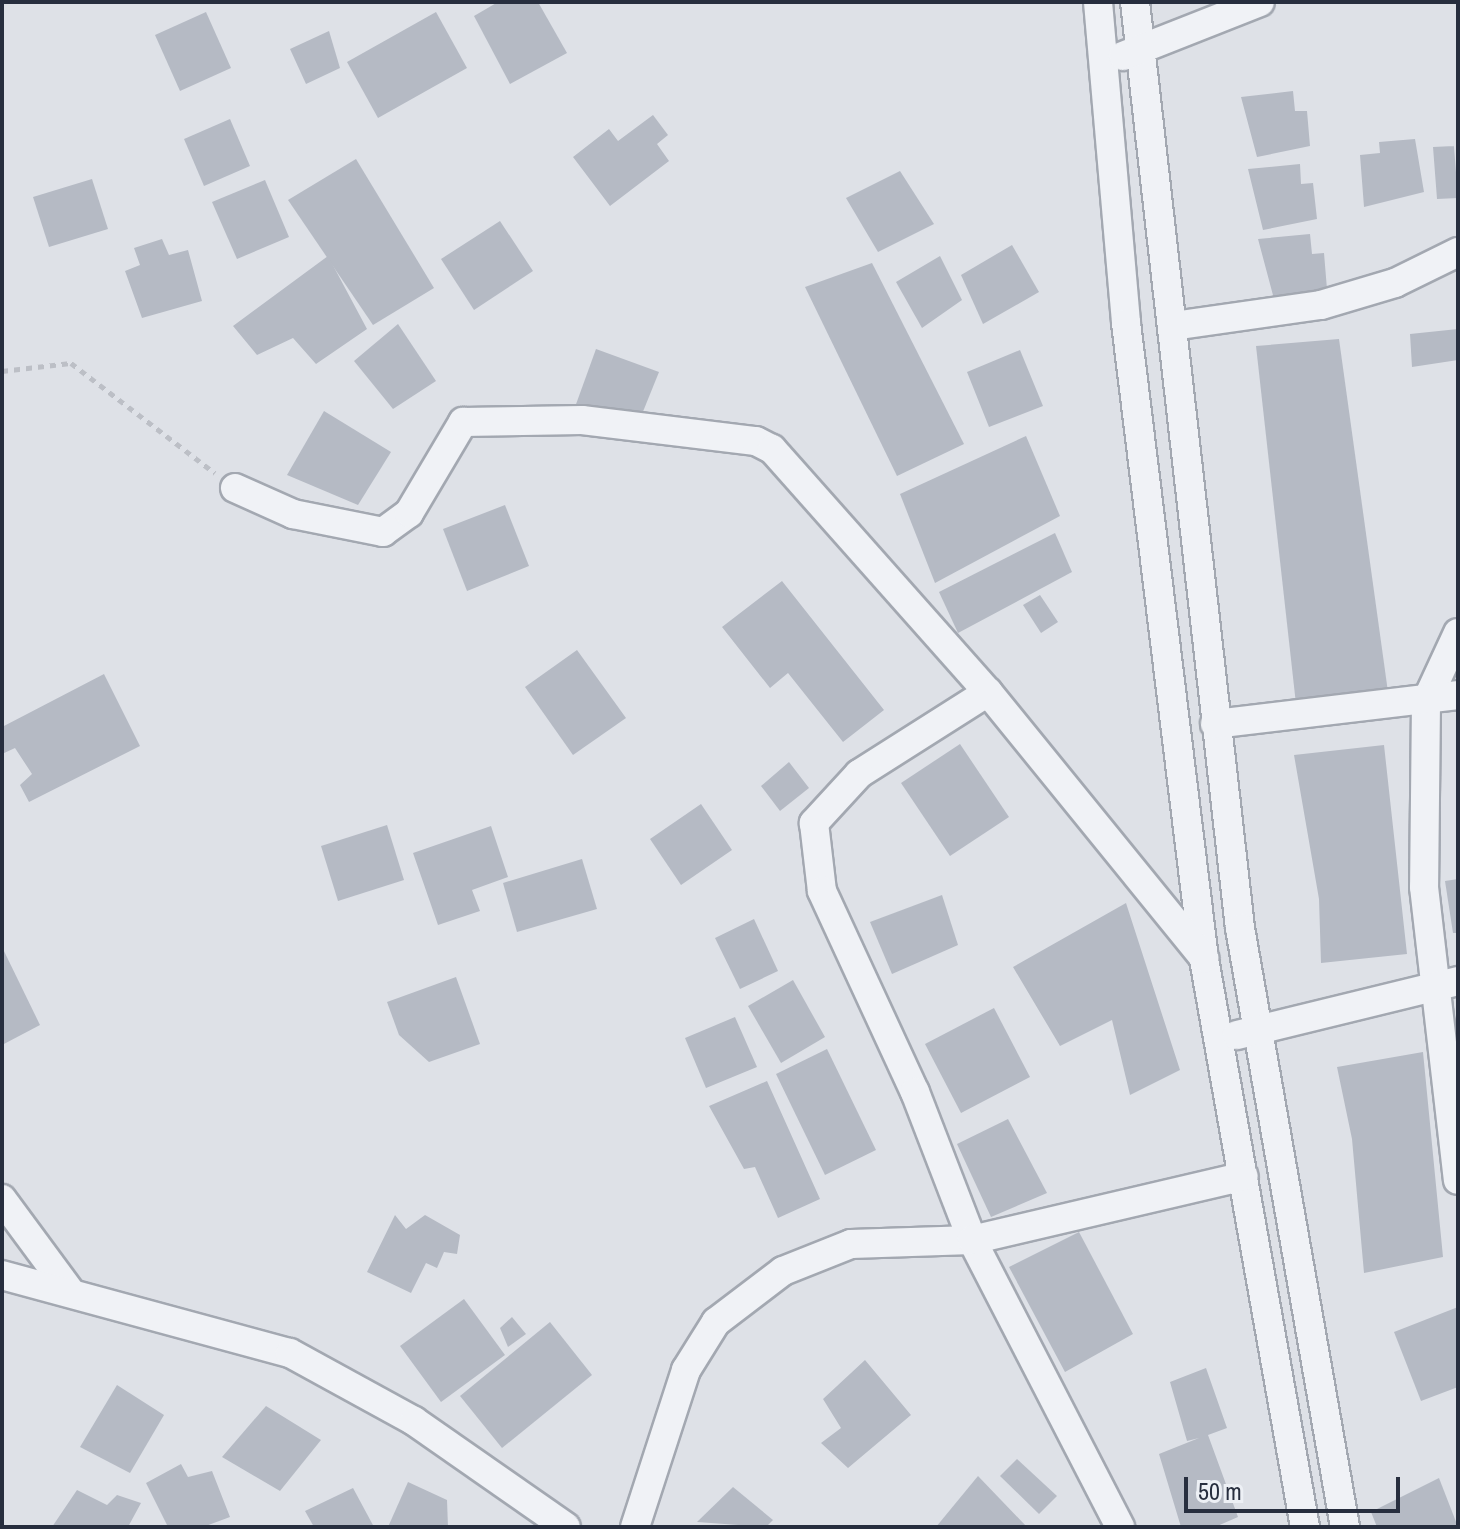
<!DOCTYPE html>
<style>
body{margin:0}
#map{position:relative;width:1460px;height:1529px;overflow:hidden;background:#dee1e7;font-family:"Archivo Narrow",sans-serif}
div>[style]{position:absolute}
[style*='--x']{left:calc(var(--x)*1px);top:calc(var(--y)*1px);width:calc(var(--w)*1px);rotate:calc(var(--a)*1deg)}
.building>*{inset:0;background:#b5bac4}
.path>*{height:5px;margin-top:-2.5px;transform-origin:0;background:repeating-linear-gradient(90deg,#bcbfc6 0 6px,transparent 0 12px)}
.roads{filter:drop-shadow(2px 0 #a3a8b1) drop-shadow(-2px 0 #a3a8b1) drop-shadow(0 2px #a3a8b1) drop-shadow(0 -2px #a3a8b1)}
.minor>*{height:28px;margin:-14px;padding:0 14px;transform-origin:14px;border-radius:14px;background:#f0f2f6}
span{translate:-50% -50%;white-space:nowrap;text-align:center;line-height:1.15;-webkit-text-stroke:8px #edf0f5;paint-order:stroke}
.frame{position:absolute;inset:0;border:4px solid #272e3e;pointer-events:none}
.scale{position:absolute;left:1184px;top:1477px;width:216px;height:36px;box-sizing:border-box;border:4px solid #272e3e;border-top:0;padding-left:10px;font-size:24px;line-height:28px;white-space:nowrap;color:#272e3e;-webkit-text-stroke:6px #edf0f5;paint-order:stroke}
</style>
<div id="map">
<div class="building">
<i style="clip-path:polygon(498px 2px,538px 2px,567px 53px,510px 84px,474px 16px)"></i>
<i style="clip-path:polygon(206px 12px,231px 68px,180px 91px,155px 35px)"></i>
<i style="clip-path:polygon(436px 12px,467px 68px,378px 118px,347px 62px)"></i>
<i style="clip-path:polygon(329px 31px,340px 68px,306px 84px,290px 49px)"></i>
<i style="clip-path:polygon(1293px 91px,1295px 111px,1307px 111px,1310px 146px,1257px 157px,1241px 97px)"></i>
<i style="clip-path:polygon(653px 115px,668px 135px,657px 144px,669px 161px,610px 206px,573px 157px,609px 129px,618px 141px)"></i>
<i style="clip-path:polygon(230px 119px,250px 166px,204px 186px,184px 139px)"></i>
<i style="clip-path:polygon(1453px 134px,1458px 198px,1437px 199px,1433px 147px,1454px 146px)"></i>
<i style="clip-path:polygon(1415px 139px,1424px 192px,1364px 207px,1360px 155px,1380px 153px,1379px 142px)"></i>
<i style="clip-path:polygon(356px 159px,434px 288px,373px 325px,288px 200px)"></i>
<i style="clip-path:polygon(1300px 164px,1301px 184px,1313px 183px,1317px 219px,1263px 230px,1248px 169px)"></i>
<i style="clip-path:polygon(900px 171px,934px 224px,878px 252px,846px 198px)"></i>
<i style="clip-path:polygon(92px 179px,108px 229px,49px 247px,33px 197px)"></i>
<i style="clip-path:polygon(265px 180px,289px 237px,237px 259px,212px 202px)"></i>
<i style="clip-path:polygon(500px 221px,533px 271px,474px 310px,441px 259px)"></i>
<i style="clip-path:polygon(1310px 234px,1312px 254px,1324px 253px,1327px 289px,1274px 299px,1258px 239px)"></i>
<i style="clip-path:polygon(162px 239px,169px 255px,188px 250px,202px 301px,142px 318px,125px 271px,140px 265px,134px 248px)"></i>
<i style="clip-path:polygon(1012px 245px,1039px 292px,983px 324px,961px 275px)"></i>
<i style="clip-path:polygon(328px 256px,367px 329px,316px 364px,293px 338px,257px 355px,233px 326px)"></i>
<i style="clip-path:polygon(940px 256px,962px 300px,922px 328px,896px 282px)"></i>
<i style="clip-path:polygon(872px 263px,964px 444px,897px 476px,805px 287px)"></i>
<i style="clip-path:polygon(398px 324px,436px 381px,393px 409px,354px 361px)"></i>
<i style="clip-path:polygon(1458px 329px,1458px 360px,1412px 367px,1410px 334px)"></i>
<i style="clip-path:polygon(1339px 339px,1388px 692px,1296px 704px,1256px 346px)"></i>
<i style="clip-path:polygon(596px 349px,659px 372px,640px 419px,575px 407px)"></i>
<i style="clip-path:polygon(1020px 350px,1043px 406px,989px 427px,967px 372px)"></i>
<i style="clip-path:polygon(324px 411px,391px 452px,358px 505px,287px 475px)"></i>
<i style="clip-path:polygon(1026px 436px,1060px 516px,935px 583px,900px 494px)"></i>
<i style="clip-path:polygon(505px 505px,529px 566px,467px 591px,443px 529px)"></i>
<i style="clip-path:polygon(1055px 533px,1072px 572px,958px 633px,939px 592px)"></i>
<i style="clip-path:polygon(782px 581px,884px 710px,843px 742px,788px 673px,770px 688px,722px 627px)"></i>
<i style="clip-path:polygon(1040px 595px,1058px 622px,1041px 633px,1023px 605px)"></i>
<i style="clip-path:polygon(577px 650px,626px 718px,573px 755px,525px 687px)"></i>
<i style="clip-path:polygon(104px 674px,140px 746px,29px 802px,20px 785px,32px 774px,15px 748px,2px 754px,2px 727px)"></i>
<i style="clip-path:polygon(960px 744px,1009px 817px,950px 856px,901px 783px)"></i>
<i style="clip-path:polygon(1384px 745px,1407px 954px,1321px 963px,1319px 899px,1294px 755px)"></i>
<i style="clip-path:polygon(789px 762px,809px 788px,780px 811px,761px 786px)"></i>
<i style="clip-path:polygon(701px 804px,732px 850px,681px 885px,650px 839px)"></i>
<i style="clip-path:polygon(387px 825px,404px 880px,338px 901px,321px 846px)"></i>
<i style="clip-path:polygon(491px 826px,508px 877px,472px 890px,480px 911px,438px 925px,413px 853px)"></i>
<i style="clip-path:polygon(582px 859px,597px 909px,517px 932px,503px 883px)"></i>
<i style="clip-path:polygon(1458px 879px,1458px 933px,1453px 933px,1445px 881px)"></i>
<i style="clip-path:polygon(942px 895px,958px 945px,892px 974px,870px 922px)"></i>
<i style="clip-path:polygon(1126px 903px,1180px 1070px,1130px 1095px,1112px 1020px,1060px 1046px,1013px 967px)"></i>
<i style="clip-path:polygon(754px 919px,778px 971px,740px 989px,715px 938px)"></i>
<i style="clip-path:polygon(2px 947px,40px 1025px,2px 1045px)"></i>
<i style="clip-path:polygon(456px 977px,480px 1044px,429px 1062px,399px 1035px,387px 1002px)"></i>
<i style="clip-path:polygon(793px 980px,825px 1037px,781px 1063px,748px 1006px)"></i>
<i style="clip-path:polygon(994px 1008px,1030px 1077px,961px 1113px,925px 1044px)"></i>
<i style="clip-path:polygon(735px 1017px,757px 1067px,706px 1088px,685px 1038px)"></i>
<i style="clip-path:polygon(827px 1049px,876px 1150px,825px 1175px,776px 1074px)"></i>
<i style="clip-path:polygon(1423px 1052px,1443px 1257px,1364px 1273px,1352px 1139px,1337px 1067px)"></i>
<i style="clip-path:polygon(767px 1081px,820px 1199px,778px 1218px,755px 1167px,744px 1169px,709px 1106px)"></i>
<i style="clip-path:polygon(1008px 1119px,1047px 1193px,991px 1217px,957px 1144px)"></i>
<i style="clip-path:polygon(395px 1215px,406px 1229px,425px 1215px,460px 1235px,457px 1254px,444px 1252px,437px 1268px,426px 1263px,411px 1293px,367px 1272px)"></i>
<i style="clip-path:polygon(1079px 1232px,1133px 1334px,1065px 1372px,1009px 1267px)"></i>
<i style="clip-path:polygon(464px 1299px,505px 1355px,441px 1402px,400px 1346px)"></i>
<i style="clip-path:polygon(1458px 1307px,1458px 1387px,1421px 1401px,1394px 1332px)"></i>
<i style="clip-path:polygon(512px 1317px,526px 1334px,508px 1347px,500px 1328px)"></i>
<i style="clip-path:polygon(550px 1322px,592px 1375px,502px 1448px,460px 1396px)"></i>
<i style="clip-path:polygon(865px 1360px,911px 1415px,848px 1468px,821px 1443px,841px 1428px,823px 1399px)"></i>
<i style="clip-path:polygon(1206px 1368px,1227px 1428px,1208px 1435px,1238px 1517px,1215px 1527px,1181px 1527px,1159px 1454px,1199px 1438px,1187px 1441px,1170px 1382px)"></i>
<i style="clip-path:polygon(117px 1385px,164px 1415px,130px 1473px,80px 1447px)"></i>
<i style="clip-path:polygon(266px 1406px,321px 1440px,280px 1491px,222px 1457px)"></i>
<i style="clip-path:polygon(1017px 1459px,1057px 1496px,1039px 1514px,1000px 1476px)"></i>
<i style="clip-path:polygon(181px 1464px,188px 1477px,212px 1471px,230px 1517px,203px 1527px,168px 1527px,146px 1483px)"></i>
<i style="clip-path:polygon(978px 1476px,1027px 1527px,936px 1527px)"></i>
<i style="clip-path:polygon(1439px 1478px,1458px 1527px,1377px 1527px,1371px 1512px)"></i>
<i style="clip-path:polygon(408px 1482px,447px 1500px,448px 1527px,388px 1527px)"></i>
<i style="clip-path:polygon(733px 1487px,773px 1520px,766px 1527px,697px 1522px)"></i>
<i style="clip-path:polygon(353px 1488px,374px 1527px,314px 1527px,305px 1511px)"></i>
<i style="clip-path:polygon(77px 1490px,107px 1505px,117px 1495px,141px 1503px,128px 1527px,52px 1527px)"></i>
</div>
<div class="path">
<i style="--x:2;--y:371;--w:69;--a:-6.6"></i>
<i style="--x:71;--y:363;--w:181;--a:37.4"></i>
</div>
<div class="roads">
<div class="minor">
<i style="--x:1098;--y:2;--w:322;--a:85"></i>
<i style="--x:1126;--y:323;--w:641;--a:83.01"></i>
<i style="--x:1204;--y:959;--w:577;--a:79.92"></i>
<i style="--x:1135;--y:2;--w:932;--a:83.53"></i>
<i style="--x:1240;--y:928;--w:608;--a:80.06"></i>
<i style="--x:1123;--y:56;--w:147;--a:-21.5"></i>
<i style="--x:1173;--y:326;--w:149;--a:-8.1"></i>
<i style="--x:1321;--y:305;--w:77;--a:-16.6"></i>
<i style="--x:1395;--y:283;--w:70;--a:-26.2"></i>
<i style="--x:235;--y:488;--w:64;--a:24.1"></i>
<i style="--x:293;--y:514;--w:92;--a:11.3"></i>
<i style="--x:383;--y:532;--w:32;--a:-36"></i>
<i style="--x:409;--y:513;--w:106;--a:-59.3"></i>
<i style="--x:463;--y:422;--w:119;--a:-1"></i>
<i style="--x:582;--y:420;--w:175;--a:6.9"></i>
<i style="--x:756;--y:441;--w:18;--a:27"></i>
<i style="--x:772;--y:449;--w:325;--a:48.4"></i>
<i style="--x:988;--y:692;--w:343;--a:50.9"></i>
<i style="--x:1458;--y:633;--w:76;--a:114.9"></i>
<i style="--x:1426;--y:702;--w:185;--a:90.6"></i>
<i style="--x:1424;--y:887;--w:295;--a:83.4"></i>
<i style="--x:988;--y:692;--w:153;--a:147.6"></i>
<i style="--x:859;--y:774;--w:67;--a:132.6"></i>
<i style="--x:814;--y:823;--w:68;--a:83.3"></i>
<i style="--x:822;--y:891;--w:221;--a:65.2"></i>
<i style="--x:915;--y:1092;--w:159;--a:68.9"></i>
<i style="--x:972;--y:1240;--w:323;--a:62.7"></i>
<i style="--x:1215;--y:724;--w:245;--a:-6.8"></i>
<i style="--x:1237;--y:1035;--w:228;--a:-13.7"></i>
<i style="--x:2;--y:1199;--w:113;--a:53.6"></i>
<i style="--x:2;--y:1275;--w:298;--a:15.2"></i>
<i style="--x:290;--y:1353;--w:141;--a:28.7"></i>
<i style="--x:414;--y:1421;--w:185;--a:34.9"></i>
<i style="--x:635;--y:1527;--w:165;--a:-72"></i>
<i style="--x:686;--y:1370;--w:57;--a:-58"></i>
<i style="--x:716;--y:1322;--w:84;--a:-37.3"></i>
<i style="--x:783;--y:1271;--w:73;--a:-21.7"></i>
<i style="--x:851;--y:1244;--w:121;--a:-1.9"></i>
<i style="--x:972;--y:1240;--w:279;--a:-13.2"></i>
</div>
</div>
<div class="frame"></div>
<div class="scale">50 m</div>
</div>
